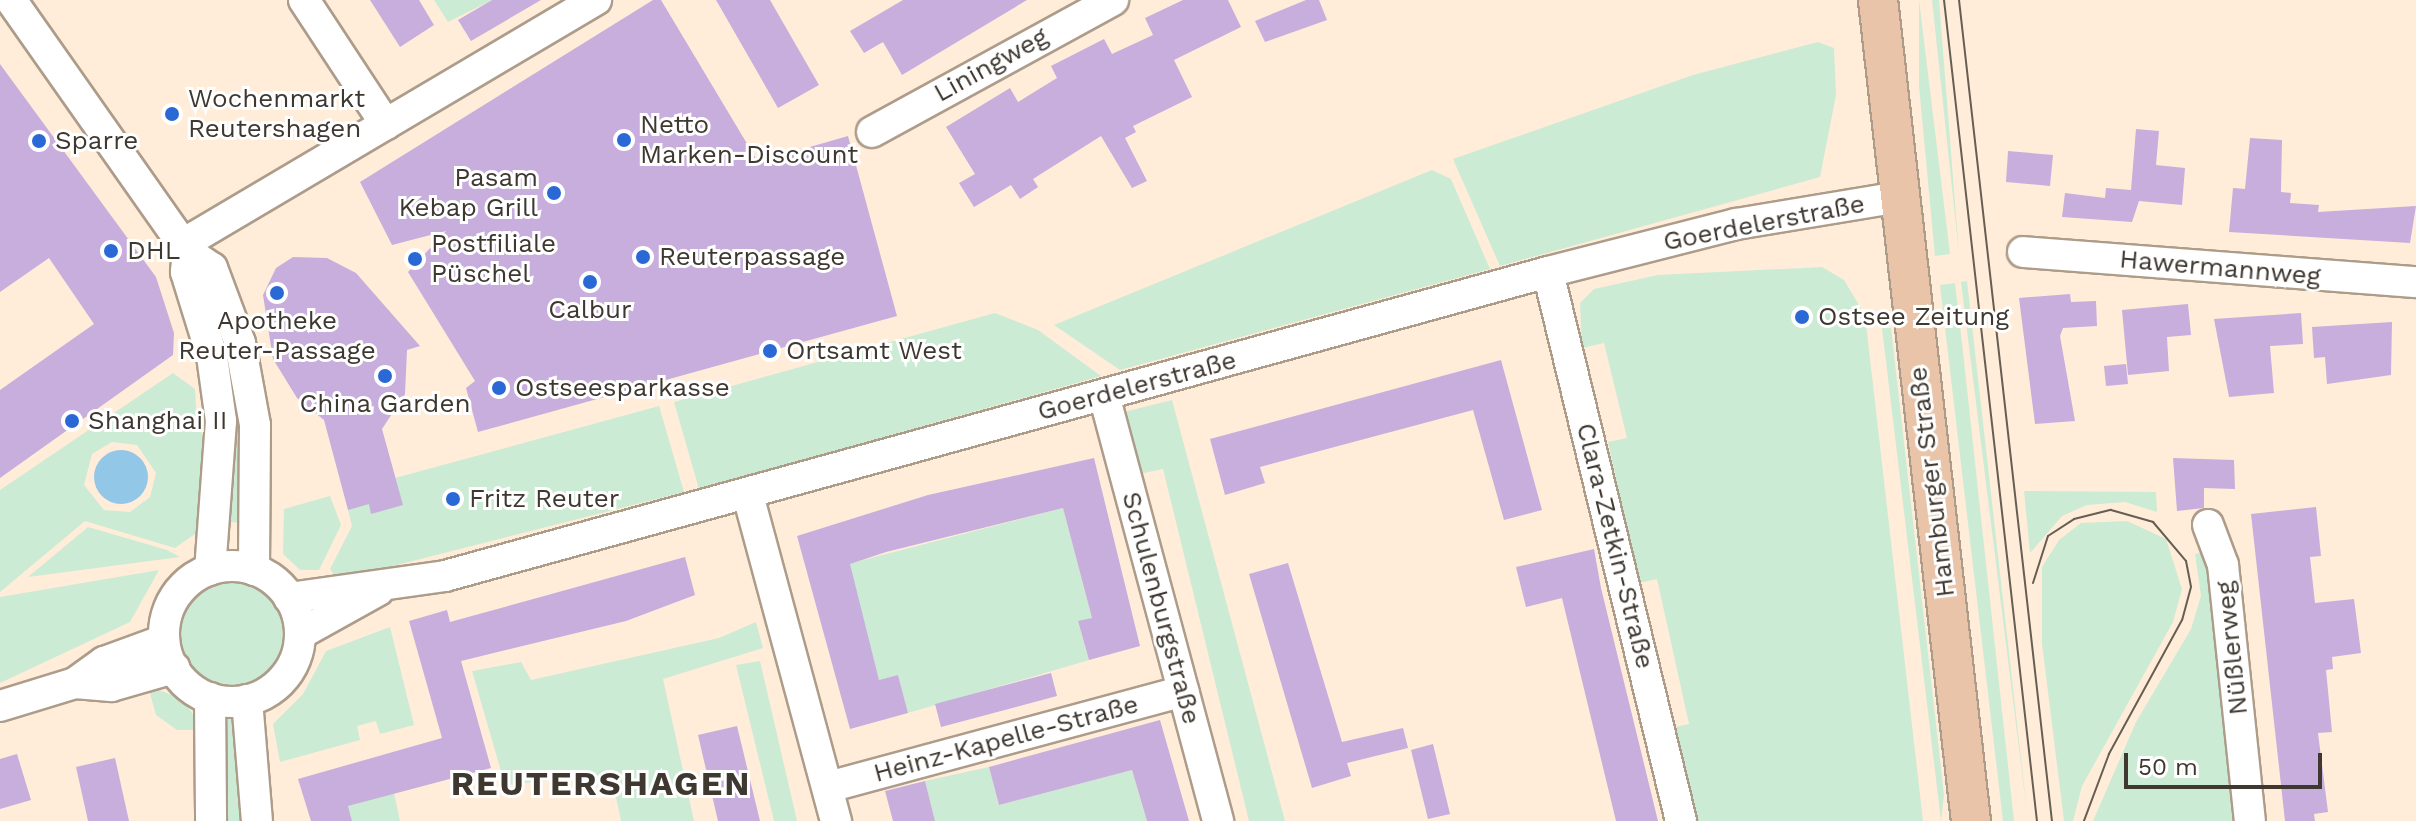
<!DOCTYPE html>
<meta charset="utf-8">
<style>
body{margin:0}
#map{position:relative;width:2416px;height:821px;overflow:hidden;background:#ffedd9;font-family:"Work Sans",sans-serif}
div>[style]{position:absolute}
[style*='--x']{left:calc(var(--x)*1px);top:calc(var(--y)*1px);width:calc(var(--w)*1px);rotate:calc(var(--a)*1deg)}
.green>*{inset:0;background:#cbebd4}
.round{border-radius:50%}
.water>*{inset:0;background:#93c7e7}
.building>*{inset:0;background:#c7aedd}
.roads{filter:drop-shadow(2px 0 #ad9c8a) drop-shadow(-2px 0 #ad9c8a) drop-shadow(0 2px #ad9c8a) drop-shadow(0 -2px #ad9c8a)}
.minor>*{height:30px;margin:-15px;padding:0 15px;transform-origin:15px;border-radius:15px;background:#fff}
.minor>.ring{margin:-15px;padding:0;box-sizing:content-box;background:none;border:30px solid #fff;border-radius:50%}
.major>*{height:38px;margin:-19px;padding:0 19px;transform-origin:19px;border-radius:19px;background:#e9c4a9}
.tram>*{height:2px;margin:-1px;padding:0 1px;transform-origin:1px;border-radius:1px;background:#665d53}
.dots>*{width:22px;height:22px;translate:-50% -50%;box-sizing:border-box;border:4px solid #fff;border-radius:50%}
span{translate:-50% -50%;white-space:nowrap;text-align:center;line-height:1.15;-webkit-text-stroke:6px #fff;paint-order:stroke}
.street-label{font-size:26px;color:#3e3830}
.poi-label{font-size:26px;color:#3e3830}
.left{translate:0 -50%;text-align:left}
.right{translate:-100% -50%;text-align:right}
.district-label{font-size:34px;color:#3e3830;font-weight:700;letter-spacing:2px}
.scale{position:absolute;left:2124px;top:753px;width:198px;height:36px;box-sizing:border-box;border:4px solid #3e3830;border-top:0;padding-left:10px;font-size:24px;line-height:28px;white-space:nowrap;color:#3e3830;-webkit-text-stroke:6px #fff;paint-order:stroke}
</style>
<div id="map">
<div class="green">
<i style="clip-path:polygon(434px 0,492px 0,448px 22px)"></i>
<i style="clip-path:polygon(1919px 0,1950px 254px,1935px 256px,1919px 86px)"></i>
<i style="clip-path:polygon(1932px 0,1939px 0,1959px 254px)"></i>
<i style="clip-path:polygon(1818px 42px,1834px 48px,1836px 95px,1820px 177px,1500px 266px,1453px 159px,1693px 75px)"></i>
<i style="clip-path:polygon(1432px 170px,1451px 179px,1490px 269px,1120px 370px,1054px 325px)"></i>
<i style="clip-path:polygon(1822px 267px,1844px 280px,1865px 315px,1923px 821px,1691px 821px,1671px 728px,1689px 724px,1657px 579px,1639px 583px,1608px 442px,1627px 438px,1604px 343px,1582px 348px,1580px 303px,1594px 289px,1658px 275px)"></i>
<i style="clip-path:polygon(1967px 281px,2028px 821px,1961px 282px)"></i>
<i style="clip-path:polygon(1955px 283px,1962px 343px,2014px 821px,2003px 821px,1940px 285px)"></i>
<i style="clip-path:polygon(212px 291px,241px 394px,245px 523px,228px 522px)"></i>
<i style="clip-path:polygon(995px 313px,1038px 330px,1101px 376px,699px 489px,674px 402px)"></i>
<i style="clip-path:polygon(1882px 328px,1891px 328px,1944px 795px,1941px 821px)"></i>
<i style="clip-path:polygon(evenodd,173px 373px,195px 389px,197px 425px,207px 443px,202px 529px,175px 548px,85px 521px,0 592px,0 490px,173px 373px,112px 442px,137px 445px,156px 473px,150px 497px,130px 512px,104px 510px,84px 485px,92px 454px,112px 442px)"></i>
<i style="clip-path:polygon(1172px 400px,1285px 821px,1249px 821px,1163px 469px,1139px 474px,1124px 412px)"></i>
<i style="clip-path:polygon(659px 406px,684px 492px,338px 580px,330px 569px,352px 526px,348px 510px,395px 478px)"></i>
<i style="clip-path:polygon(2024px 491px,2156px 492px,2157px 512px,2125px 502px,2087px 505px,2062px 516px,2030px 553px)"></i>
<i style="clip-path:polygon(330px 496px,341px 525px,319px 570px,300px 570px,283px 554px,284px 509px)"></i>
<i style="clip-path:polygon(1063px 508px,1092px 618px,1078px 622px,1089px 660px,908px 713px,898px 675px,879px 680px,848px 564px)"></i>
<i style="clip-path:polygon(2127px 521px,2166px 539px,2182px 589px,2173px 622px,2082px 786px,2073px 821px,2064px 821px,2042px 644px,2042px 567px,2059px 540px,2081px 523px)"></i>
<i style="clip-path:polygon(88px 527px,167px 550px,180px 557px,28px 577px)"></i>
<i style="clip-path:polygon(2220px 548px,2250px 821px,2093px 821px,2136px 722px,2191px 629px,2201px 596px,2195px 554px)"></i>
<i style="clip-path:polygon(159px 570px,130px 622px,0 683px,0 597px)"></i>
<i class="round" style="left:171px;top:575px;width:116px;height:116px"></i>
<i style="clip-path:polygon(756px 622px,763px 648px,663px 679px,694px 821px,621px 821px,611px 774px,505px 785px,472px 671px,521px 662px,531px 680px,719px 638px)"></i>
<i style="clip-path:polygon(390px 627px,414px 725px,380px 734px,376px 721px,357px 726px,360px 740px,280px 762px,273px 724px,303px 694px,326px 651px)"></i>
<i style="clip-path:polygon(760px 661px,797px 821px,774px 821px,736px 665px)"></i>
<i style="clip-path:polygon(148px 686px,183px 699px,203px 730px,177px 730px,156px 715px)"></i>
<i style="clip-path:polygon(237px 714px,248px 821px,225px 821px,224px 717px)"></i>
<i style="clip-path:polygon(989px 767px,999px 805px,1132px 770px,1147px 821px,935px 821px,925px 781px)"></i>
<i style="clip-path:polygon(394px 793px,400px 821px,352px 821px,348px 806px)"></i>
</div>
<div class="water">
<i class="round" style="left:94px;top:450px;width:54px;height:54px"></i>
</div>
<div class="building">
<i style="clip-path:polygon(370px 0,419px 0,434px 25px,400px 47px)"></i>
<i style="clip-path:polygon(492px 0,541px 0,471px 41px,458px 20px)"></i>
<i style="clip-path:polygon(653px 0,661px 0,758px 162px,848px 136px,897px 316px,478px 432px,466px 388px,475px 381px,408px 272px,446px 231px,392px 245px,360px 182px)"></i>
<i style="clip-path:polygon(716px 0,770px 0,819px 85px,778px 108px)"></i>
<i style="clip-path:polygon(903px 0,1027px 0,902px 75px,883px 42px,864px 53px,850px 31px)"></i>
<i style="clip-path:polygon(1183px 0,1228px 0,1241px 27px,1174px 60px,1192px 97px,1133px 126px,1136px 132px,1125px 138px,1147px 181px,1132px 188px,1101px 136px,1033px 179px,1038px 187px,1020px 199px,1011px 185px,974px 207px,959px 183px,975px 174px,946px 127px,1010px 88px,1018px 102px,1057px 78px,1051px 66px,1104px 39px,1112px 54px,1153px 35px,1145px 18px)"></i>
<i style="clip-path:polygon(1306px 0,1319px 0,1327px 20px,1265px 42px,1255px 21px)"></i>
<i style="clip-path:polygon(0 64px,156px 277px,174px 333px,173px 355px,0 478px,0 390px,94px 324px,49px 258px,0 292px)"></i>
<i style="clip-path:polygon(2136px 129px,2159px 131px,2156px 165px,2185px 168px,2182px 205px,2139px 201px,2132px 222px,2062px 217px,2065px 193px,2105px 198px,2106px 188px,2131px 190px)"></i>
<i style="clip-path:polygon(2250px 138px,2282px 140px,2281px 192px,2291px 193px,2290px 203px,2319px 205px,2318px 212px,2416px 206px,2410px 243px,2229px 232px,2233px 188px,2245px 189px)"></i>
<i style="clip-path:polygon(2008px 151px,2053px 155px,2050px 186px,2006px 182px)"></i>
<i style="clip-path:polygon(293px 257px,327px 258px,356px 273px,420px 346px,407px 350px,405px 394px,382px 429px,403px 505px,371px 514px,369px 504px,348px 510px,324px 420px,297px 398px,273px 359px,263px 295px,276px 268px)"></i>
<i style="clip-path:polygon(2070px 294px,2071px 302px,2096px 301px,2097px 326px,2063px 328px,2060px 336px,2075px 421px,2035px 424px,2019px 298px)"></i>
<i style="clip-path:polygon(2188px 304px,2191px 335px,2167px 337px,2169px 371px,2128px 375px,2122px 310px)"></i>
<i style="clip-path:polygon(2301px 313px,2303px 344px,2270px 346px,2274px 393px,2229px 397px,2214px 319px)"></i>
<i style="clip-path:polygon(2392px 322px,2391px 375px,2327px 384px,2325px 357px,2314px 358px,2312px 327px)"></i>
<i style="clip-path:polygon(1501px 360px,1542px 510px,1504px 520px,1473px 410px,1260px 467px,1265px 483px,1225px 495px,1210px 439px)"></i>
<i style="clip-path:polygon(2126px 364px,2128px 384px,2106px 386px,2104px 366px)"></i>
<i style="clip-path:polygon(1094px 458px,1140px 646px,1089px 660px,1078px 621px,1092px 618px,1063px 508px,886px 552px,850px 564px,879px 680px,898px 675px,908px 713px,850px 729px,797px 536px,928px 495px)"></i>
<i style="clip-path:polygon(2173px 458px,2234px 460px,2235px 489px,2204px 488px,2204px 508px,2177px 511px)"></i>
<i style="clip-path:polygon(2316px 507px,2321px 556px,2310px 557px,2315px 603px,2354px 599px,2361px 653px,2332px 657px,2333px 669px,2326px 670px,2332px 732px,2318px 733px,2328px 812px,2314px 814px,2315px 821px,2285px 821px,2251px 514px)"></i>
<i style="clip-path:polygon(1594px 549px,1601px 588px,1658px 821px,1616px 821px,1562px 598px,1526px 607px,1516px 567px)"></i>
<i style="clip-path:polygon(685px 557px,695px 595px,626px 621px,461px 661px,491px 768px,348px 806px,352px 821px,311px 821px,298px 779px,442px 738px,409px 621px,447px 610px,450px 622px)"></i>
<i style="clip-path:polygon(1288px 563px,1342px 742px,1403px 728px,1408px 748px,1347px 763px,1351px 776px,1312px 788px,1249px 574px)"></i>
<i style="clip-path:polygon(1051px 673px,1057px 696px,941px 727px,935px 704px)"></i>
<i style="clip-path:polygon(1160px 720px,1189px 821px,1147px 821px,1132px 770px,999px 805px,989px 767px)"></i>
<i style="clip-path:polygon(737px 726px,745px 759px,760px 821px,718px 821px,698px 735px)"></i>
<i style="clip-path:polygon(1433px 744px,1450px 814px,1428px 819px,1411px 750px)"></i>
<i style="clip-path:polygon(17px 754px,31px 800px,0 809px,0 759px)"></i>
<i style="clip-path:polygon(115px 758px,129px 821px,88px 821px,76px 767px)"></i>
<i style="clip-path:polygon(925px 781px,935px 821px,893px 821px,885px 791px)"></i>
</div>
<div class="roads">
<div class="minor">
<i style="--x:11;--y:0;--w:308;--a:54.9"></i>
<i style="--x:188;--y:252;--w:29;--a:34"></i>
<i style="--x:212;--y:268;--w:80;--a:69.5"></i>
<i style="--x:240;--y:343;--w:83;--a:79.6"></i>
<i style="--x:255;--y:425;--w:145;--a:90.4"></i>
<i style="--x:304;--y:0;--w:149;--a:56.7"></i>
<i style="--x:872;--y:132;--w:275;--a:-28.7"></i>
<i style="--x:183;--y:244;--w:480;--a:-30.6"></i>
<i style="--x:188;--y:252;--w:20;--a:96"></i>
<i style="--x:186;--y:272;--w:88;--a:72.8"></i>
<i style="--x:212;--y:356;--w:66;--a:82.1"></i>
<i style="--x:221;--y:421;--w:149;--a:94.2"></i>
<i style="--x:2023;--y:252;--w:394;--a:4.4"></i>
<i style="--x:1548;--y:272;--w:565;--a:76.38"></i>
<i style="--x:1104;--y:395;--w:441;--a:75"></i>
<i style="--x:748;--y:495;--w:338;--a:74.9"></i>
<i style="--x:2208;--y:525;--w:43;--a:69.4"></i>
<i style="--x:2223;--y:565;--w:257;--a:84"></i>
<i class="ring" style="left:164px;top:566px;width:106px;height:106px"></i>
<i style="--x:289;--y:598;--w:158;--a:-8"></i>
<i style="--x:445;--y:576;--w:1144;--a:-15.41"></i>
<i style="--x:1548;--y:272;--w:194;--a:-14.3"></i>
<i style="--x:1736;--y:224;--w:165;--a:-9.4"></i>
<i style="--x:300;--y:634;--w:90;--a:-29.1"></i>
<i style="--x:75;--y:683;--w:36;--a:5"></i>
<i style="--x:111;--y:686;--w:66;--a:-15.9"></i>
<i style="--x:210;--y:698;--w:123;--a:89.5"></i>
<i style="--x:247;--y:700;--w:121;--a:85.3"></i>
<i style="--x:0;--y:706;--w:78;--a:-17"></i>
<i style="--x:75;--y:683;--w:36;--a:-36"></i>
<i style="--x:104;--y:662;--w:64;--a:-20.1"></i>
<i style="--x:828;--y:787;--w:368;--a:-15.1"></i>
</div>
<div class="major">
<i style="--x:1878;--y:0;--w:826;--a:83.54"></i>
</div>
</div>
<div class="tram">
<i style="--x:1944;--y:0;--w:826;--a:83.54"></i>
<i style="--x:1959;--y:0;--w:826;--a:83.54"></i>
<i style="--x:2033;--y:583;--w:49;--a:-72.3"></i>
<i style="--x:2048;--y:536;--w:31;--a:-33"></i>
<i style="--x:2074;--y:519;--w:38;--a:-14"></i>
<i style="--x:2111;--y:510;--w:44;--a:15.9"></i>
<i style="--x:2153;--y:522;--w:51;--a:49.8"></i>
<i style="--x:2186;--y:561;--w:26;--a:79"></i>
<i style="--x:2191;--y:587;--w:34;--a:105"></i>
<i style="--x:2182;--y:620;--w:153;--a:118.6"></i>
<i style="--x:2109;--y:754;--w:72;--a:110.5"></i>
</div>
<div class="dots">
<i style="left:172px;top:114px;background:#2a68d5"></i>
<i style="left:624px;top:140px;background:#2a68d5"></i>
<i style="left:39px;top:141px;background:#2a68d5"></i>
<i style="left:554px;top:193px;background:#2a68d5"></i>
<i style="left:111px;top:251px;background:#2a68d5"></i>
<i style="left:643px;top:257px;background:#2a68d5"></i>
<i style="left:415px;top:259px;background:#2a68d5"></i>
<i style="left:590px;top:282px;background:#2a68d5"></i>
<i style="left:277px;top:293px;background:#2a68d5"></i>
<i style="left:1802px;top:317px;background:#2a68d5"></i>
<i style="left:770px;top:351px;background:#2a68d5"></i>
<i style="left:385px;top:376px;background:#2a68d5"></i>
<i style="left:499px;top:388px;background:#2a68d5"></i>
<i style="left:72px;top:421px;background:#2a68d5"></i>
<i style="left:453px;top:499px;background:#2a68d5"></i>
</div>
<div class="street-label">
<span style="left:991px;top:65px;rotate:-29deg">Liningweg</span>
<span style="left:1764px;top:223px;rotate:-11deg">Goerdelerstraße</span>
<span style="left:2220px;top:268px;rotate:5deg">Hawermannweg</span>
<span style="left:1137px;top:386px;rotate:-15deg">Goerdelerstraße</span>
<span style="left:1932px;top:482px;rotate:-97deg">Hamburger Straße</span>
<span style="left:1615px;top:546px;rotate:76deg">Clara-Zetkin-Straße</span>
<span style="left:1161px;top:608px;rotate:75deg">Schulenburgstraße</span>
<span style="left:2232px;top:648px;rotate:-96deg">Nüßlerweg</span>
<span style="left:1006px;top:739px;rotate:-15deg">Heinz-Kapelle-Straße</span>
</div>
<div class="poi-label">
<span class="left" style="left:188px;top:114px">Wochenmarkt<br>Reutershagen</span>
<span class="left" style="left:640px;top:140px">Netto<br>Marken-Discount</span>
<span class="left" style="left:55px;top:141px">Sparre</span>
<span class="right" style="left:538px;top:193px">Pasam<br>Kebap Grill</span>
<span class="left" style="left:431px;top:259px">Postfiliale<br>Püschel</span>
<span class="left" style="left:127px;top:251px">DHL</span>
<span class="left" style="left:659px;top:257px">Reuterpassage</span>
<span style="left:590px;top:310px">Calbur</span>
<span class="left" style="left:1818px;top:317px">Ostsee Zeitung</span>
<span style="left:277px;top:336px">Apotheke<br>Reuter-Passage</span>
<span class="left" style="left:786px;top:351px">Ortsamt West</span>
<span class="left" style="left:515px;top:388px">Ostseesparkasse</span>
<span style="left:385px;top:404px">China Garden</span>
<span class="left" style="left:88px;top:421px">Shanghai II</span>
<span class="left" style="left:469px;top:499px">Fritz Reuter</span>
</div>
<div class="district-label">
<span style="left:601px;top:784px">REUTERSHAGEN</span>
</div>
<div class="scale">50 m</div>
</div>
